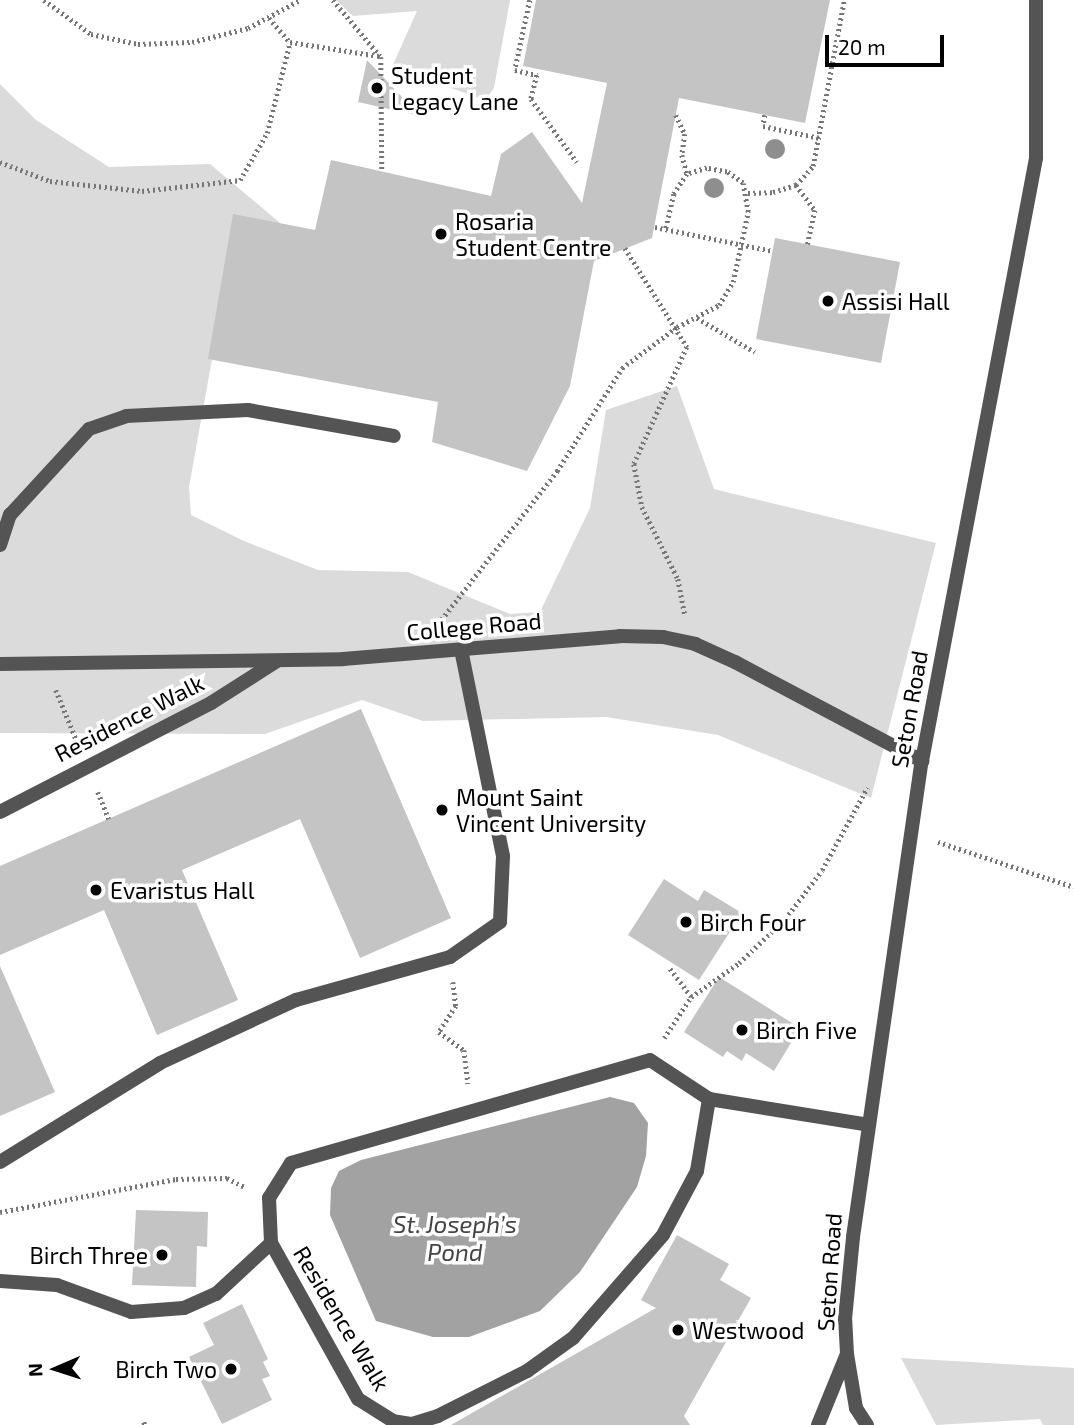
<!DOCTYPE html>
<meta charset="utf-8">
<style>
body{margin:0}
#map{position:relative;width:1074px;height:1425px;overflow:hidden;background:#fff;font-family:"Exo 2",sans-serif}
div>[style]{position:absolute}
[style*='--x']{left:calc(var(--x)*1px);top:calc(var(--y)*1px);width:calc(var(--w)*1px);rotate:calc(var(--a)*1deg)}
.green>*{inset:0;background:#dbdbdb}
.water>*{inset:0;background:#a2a2a2}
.building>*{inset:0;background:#c4c4c4}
.path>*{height:4.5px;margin-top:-2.25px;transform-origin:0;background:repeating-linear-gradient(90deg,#767676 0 2px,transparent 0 5.5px)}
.lane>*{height:14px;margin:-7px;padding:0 7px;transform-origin:7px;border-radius:7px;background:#545454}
.street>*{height:14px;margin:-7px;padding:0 7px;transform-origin:7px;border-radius:7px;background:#545454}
.trees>*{width:20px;height:20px;margin:-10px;border-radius:50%;background:#8e8e8e}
.dots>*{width:19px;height:19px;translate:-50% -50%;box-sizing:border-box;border:4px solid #fff;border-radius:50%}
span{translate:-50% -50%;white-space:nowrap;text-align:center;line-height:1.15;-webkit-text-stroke:7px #fff;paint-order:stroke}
.poi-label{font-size:23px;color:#000}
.left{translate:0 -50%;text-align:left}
.right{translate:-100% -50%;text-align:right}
.street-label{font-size:23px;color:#000}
.water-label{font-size:24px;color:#434343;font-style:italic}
.north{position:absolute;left:21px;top:1334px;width:70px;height:70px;-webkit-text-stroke:5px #fff;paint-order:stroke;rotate:267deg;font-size:19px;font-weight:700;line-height:28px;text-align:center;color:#000}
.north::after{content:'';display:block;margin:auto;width:24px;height:32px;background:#000;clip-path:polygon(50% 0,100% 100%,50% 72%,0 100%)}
.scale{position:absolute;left:825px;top:35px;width:119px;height:32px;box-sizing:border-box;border:4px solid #000;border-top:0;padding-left:9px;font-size:21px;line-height:24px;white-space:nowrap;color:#000;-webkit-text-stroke:5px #fff;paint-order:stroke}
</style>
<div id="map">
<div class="green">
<i style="clip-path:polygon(336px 0,510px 0,494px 88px,485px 100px,392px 67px,417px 11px,353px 16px)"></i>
<i style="clip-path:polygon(0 84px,36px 120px,109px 167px,210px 164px,279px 222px,308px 287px,218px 326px,189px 487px,191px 515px,244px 541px,318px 570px,408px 572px,510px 614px,540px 612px,590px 508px,606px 410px,677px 386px,714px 489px,936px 543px,871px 798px,718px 735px,606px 717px,423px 721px,362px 700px,265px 734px,0 733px)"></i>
<i style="clip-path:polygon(901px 1358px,1074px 1368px,1074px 1425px,1043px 1425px,1040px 1419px,936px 1425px)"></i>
</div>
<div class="water">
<i style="clip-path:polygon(610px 1097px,634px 1103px,648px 1123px,646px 1156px,637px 1187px,580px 1272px,540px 1311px,469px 1337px,433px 1337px,376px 1321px,330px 1215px,331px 1188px,339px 1171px,361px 1160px)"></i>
</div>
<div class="building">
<i style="clip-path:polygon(536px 0,830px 0,805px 123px,679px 98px,652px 238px,594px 261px,570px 386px,527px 471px,432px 442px,438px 402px,208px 359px,233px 214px,315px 230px,331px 160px,491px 196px,501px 154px,532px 132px,582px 203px,607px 83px,523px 66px)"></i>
<i style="clip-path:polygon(367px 60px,420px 116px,358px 102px)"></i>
<i style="clip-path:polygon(775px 238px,900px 262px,881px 363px,756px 339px)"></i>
<i style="clip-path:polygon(361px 709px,451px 918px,360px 958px,300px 819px,182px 870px,238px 1000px,157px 1035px,104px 910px,0 955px,0 866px)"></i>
<i style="clip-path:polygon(664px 879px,698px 901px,704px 890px,742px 913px,699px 980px,628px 935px)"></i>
<i style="clip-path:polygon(0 966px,55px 1092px,0 1116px)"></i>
<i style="clip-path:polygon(719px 977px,800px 1028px,774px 1071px,746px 1053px,742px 1061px,727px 1051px,723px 1057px,684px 1032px)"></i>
<i style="clip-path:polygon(136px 1210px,208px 1212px,207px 1247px,197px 1246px,196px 1287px,132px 1285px)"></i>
<i style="clip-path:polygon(677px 1235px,729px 1264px,720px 1280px,751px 1298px,684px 1416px,690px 1425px,451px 1425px,656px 1308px,641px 1300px)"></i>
<i style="clip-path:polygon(242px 1304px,268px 1359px,263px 1362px,270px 1376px,262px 1379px,272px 1400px,222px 1424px,189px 1357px,214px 1345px,203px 1323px)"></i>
</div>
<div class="path">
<i style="--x:44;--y:0;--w:58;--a:35.9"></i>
<i style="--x:91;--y:34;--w:48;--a:12"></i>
<i style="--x:138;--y:44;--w:54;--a:-2.1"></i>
<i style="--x:192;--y:42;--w:58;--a:-14"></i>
<i style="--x:248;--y:28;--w:59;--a:-28.3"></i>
<i style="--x:333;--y:0;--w:75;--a:49.9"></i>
<i style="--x:381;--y:57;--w:115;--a:89.5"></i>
<i style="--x:530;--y:0;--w:72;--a:102.1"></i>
<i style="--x:515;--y:70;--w:23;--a:13"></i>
<i style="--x:537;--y:75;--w:25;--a:104"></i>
<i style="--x:531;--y:99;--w:78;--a:53.9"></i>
<i style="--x:269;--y:18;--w:32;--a:49"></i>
<i style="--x:290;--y:42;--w:90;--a:8.9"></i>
<i style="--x:676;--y:115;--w:21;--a:65"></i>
<i style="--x:685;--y:134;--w:21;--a:98"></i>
<i style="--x:682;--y:155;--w:20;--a:75"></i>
<i style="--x:765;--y:115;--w:11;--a:100"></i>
<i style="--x:763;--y:126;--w:58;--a:11.9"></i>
<i style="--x:0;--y:162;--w:53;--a:20.8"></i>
<i style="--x:50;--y:181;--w:93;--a:6.2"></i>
<i style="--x:142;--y:191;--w:99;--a:-6.4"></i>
<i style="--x:240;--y:180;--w:54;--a:-60.1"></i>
<i style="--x:267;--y:133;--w:94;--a:-75.8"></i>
<i style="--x:796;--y:185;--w:31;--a:53"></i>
<i style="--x:815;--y:210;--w:35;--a:102"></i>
<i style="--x:748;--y:193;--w:25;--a:-2"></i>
<i style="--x:773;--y:192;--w:24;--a:-17"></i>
<i style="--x:796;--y:185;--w:25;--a:-48"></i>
<i style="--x:813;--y:166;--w:169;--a:-79.4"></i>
<i style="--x:655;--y:227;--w:120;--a:11.5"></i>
<i style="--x:625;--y:248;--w:117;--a:57.9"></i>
<i style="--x:687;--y:347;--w:128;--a:114.4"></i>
<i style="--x:634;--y:464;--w:44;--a:79.5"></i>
<i style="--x:642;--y:507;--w:80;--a:63.4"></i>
<i style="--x:678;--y:579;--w:36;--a:79"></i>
<i style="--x:697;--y:318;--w:67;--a:30.4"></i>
<i style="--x:438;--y:624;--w:194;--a:-52.1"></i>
<i style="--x:557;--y:471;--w:122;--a:-57.7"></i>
<i style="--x:622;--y:368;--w:69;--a:-36.7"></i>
<i style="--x:677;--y:327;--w:47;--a:-27.6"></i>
<i style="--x:719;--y:305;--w:27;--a:-59"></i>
<i style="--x:733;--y:282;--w:72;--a:-77.9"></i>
<i style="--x:748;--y:212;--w:29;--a:-100"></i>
<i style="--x:743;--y:183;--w:19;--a:-145"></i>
<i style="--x:727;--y:172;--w:20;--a:-169"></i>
<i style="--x:707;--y:168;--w:21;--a:163"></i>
<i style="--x:687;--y:174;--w:24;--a:123"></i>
<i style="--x:674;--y:194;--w:36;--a:103"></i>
<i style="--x:56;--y:690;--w:58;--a:67.8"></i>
<i style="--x:98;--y:792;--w:29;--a:68"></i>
<i style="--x:938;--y:842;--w:143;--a:18.3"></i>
<i style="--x:453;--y:982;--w:24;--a:83"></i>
<i style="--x:456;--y:1006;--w:31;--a:123"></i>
<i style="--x:439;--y:1032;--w:31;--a:36"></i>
<i style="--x:464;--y:1050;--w:34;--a:83"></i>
<i style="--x:691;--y:997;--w:59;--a:-35.3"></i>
<i style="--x:739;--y:963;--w:64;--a:-43.7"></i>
<i style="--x:785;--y:919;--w:61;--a:-52.9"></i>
<i style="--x:822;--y:870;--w:94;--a:-61.2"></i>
<i style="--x:664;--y:1038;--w:49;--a:-56.6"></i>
<i style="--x:691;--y:997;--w:38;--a:-127"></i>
<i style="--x:0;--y:1212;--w:179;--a:-10.6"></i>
<i style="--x:176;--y:1179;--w:51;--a:-1.1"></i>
<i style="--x:227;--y:1178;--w:20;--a:27"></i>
<i style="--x:144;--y:1422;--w:3;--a:72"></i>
</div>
<div class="lane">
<i style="--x:0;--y:545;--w:32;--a:-72"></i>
<i style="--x:10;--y:515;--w:117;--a:-47.4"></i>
<i style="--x:89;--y:429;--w:39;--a:-19"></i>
<i style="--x:126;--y:416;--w:122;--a:-2.8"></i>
<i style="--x:248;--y:410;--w:148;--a:10.1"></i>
<i style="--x:0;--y:812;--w:237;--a:-27.3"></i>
<i style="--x:211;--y:703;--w:78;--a:-32.5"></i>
<i style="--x:709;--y:1099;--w:73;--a:99.5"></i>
<i style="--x:697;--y:1171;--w:72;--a:118"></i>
<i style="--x:663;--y:1235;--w:137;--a:131.1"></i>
<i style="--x:573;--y:1338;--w:57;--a:144.3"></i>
<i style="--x:527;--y:1371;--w:100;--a:153.2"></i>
<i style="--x:438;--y:1416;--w:28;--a:163"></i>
<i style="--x:411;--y:1424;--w:18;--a:-171"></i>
<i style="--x:393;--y:1421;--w:41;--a:-147.8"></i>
<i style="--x:358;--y:1399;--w:179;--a:-119.1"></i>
<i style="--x:271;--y:1243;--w:45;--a:-92.5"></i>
<i style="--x:269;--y:1198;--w:41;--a:-57.8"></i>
<i style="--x:291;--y:1163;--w:373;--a:-16"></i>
<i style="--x:650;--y:1060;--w:71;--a:33.5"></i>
<i style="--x:709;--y:1099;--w:162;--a:9.2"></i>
<i style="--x:0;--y:1162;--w:188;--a:-31.7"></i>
<i style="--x:160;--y:1063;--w:150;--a:-24.9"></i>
<i style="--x:296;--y:1000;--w:160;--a:-15.6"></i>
<i style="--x:450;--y:957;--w:61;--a:-35"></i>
<i style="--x:500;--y:922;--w:66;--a:-87.4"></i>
<i style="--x:503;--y:856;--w:210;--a:-101.5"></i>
<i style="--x:0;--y:1281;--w:57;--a:4"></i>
<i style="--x:57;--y:1285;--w:79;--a:20"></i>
<i style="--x:131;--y:1312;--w:53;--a:-4.3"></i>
<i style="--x:184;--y:1308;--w:35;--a:-24"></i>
<i style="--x:216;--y:1294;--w:75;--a:-42.8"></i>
<i style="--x:818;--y:1425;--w:77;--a:-67.8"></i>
</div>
<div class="street">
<i style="--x:0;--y:664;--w:343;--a:-0.8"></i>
<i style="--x:343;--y:659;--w:278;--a:-4.7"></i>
<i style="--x:620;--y:636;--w:43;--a:1.3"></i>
<i style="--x:663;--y:637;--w:33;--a:12"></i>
<i style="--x:695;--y:644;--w:44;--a:24.2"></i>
<i style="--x:735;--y:662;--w:212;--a:27.9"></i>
<i style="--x:867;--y:1425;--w:20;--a:-123"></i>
<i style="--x:856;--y:1408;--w:55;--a:-99.5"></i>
<i style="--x:847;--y:1354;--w:35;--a:-93"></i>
<i style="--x:845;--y:1319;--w:82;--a:-84.4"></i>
<i style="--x:853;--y:1237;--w:481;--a:-81.8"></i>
<i style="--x:922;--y:761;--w:614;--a:-79.29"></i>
<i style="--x:1036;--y:158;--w:158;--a:-90"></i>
</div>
<div class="trees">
<i style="left:775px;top:149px"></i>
<i style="left:714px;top:188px"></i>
</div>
<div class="dots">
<i style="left:377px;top:88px;background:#000"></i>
<i style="left:441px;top:234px;background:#000"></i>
<i style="left:828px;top:301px;background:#000"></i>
<i style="left:442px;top:810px;background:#000"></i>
<i style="left:96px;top:890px;background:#000"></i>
<i style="left:686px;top:922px;background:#000"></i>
<i style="left:742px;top:1030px;background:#000"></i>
<i style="left:162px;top:1255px;background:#000"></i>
<i style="left:678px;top:1330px;background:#000"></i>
<i style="left:231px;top:1369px;background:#000"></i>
</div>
<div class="poi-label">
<span class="left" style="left:391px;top:88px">Student<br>Legacy Lane</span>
<span class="left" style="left:455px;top:234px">Rosaria<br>Student Centre</span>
<span class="left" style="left:842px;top:301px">Assisi Hall</span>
<span class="left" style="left:456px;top:810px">Mount Saint<br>Vincent University</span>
<span class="left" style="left:110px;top:890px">Evaristus Hall</span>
<span class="left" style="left:700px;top:922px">Birch Four</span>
<span class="left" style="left:756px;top:1030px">Birch Five</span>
<span class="right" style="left:148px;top:1255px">Birch Three</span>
<span class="left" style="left:692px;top:1330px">Westwood</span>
<span class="right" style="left:217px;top:1369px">Birch Two</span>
</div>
<div class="street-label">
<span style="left:474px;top:626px;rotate:-5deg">College Road</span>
<span style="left:909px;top:709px;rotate:-80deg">Seton Road</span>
<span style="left:129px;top:718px;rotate:-27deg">Residence Walk</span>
<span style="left:829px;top:1272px;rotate:-86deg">Seton Road</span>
<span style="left:342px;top:1318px;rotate:59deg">Residence Walk</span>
</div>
<div class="water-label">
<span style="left:455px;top:1238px">St. Joseph’s<br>Pond</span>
</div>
<div class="north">N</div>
<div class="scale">20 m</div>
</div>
